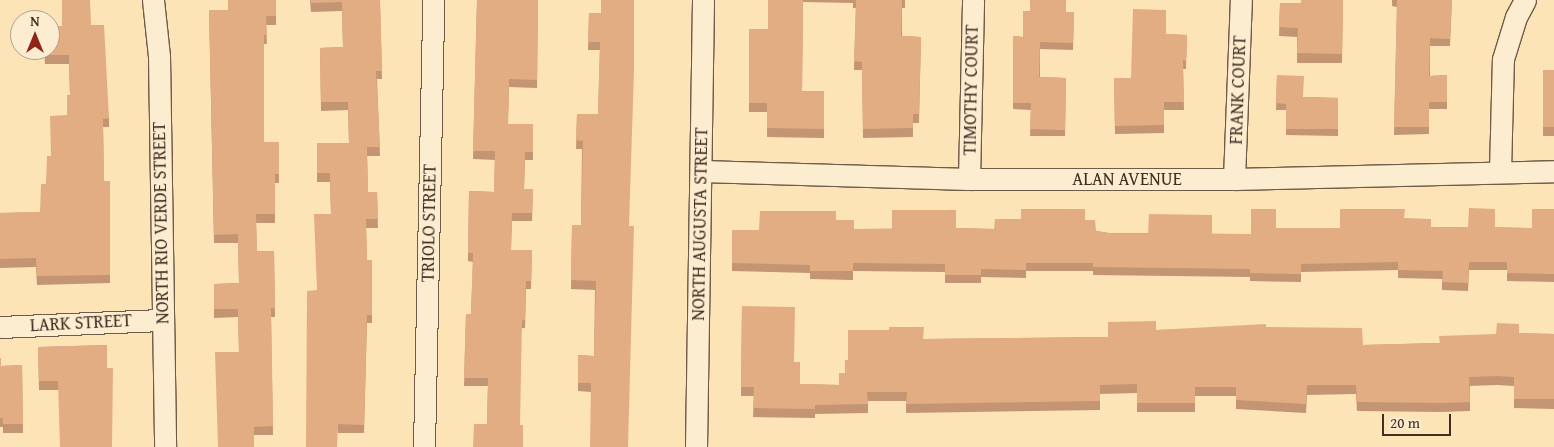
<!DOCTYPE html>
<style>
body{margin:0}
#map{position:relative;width:1554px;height:447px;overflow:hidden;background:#fce4b6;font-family:"Gentium Book Plus",serif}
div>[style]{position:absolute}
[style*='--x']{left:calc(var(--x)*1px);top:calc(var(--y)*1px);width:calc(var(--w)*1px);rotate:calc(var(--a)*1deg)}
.roads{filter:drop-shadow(1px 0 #6f5b48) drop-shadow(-1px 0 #6f5b48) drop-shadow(0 1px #6f5b48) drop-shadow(0 -1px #6f5b48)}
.street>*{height:21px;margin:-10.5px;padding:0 10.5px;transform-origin:10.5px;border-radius:10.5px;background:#fdedd0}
.wall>*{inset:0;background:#c39572}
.building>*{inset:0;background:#e3ad84}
span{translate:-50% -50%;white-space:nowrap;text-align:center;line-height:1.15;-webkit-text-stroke:4px #fdedd0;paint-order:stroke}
.street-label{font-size:18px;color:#402d24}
.north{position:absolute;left:10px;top:10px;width:50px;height:50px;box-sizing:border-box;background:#fdedd0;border:1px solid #b1a08b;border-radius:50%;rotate:0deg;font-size:14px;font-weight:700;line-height:20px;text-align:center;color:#402d24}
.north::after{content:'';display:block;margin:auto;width:18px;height:22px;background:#8f2418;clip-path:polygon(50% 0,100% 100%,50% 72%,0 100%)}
.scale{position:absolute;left:1382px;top:414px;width:69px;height:22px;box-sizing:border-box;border:2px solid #402d24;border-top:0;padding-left:6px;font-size:15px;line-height:18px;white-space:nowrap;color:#402d24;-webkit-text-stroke:4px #fdedd0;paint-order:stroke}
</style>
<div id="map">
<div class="roads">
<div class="street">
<i style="--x:153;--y:0;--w:56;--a:83.9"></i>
<i style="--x:159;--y:56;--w:391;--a:89.1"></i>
<i style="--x:701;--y:171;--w:268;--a:1.7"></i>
<i style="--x:969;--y:179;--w:265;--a:0"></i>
<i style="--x:1234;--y:179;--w:320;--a:-1.4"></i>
<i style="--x:1500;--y:171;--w:112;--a:-88.5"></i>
<i style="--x:1503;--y:59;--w:44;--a:-72.8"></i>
<i style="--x:1516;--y:17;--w:19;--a:-62"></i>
<i style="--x:969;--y:179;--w:179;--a:-88.7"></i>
<i style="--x:1234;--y:179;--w:179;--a:-87.8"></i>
<i style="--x:0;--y:327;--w:163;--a:-2.5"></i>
<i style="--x:424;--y:447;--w:447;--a:-88.8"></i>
<i style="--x:696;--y:447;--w:447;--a:-89.1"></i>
</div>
</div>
<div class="wall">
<i style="clip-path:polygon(276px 0,276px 25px,266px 25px,267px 44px,264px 44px,264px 142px,279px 142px,279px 183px,275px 183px,275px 223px,256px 223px,257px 251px,274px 251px,275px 317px,271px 317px,273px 435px,254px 435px,239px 352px,238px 317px,214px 318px,214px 284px,239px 283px,238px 243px,214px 243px,209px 10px,228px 10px)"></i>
<i style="clip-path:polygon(310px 0,380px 0,382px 79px,377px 79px,380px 156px,367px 156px,368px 192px,377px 192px,378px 228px,366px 228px,367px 260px,372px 260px,372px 323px,367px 323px,364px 433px,338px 433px,317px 290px,331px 214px,330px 182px,317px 182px,317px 143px,349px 143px,348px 110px,321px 111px,320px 48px,343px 47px,342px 11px,311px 12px)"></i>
<i style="clip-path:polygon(477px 0,538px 0,537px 88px,509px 87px,508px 124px,533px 124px,533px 160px,525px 160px,524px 189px,533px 189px,532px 221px,512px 221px,511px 250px,532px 250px,531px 289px,526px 289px,525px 328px,522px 328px,487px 424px,488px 386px,464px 386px,466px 314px,471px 314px,473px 262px,468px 261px,469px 191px,494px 192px,495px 160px,473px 159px)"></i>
<i style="clip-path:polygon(634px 0,591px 392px,578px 391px,578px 355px,594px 356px,595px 290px,571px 289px,572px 225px,581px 225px,582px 149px,576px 149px,577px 114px,598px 114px,600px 50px,588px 50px,589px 13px,601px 13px)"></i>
<i style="clip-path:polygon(768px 0,905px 0,905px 8px,902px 8px,902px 36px,921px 37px,919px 123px,913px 123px,913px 137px,863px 138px,862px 70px,854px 70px,856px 8px,853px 8px,853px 3px,803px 2px,802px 91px,824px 91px,824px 138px,767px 137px,767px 112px,749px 112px,749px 103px,768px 29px)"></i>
<i style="clip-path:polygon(1343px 0,1342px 63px,1297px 63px,1297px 37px,1279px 36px,1280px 3px,1301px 3px)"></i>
<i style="clip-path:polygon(1392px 0,1452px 0,1450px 46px,1430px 46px,1430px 76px,1447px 75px,1447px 109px,1429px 109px,1429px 134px,1394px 135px,1397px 7px,1392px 6px)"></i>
<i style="clip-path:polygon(1066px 12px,1074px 12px,1073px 50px,1040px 49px,1040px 77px,1066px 78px,1065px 136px,1030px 136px,1031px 110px,1013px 109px,1013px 36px,1023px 37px)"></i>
<i style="clip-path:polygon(91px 25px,109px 118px,109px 127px,103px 127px,104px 181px,110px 181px,110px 283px,37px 285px,36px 267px,0 268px,0 276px,0 213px,40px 212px,46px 184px,51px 156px,67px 115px,70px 95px,69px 64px,45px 64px,44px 50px)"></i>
<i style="clip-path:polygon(1166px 34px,1187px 35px,1186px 69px,1183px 69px,1184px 110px,1164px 110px,1164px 133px,1115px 134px,1114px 78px,1131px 78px)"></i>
<i style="clip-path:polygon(1543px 70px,1554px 70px,1554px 136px,1543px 136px)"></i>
<i style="clip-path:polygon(1277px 75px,1303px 97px,1338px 98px,1338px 136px,1286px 135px,1286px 110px,1276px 110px)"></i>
<i style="clip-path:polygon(1554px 209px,1554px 282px,1507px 281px,1507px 270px,1469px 270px,1468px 291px,1442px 290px,1442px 279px,1398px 278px,1398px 270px,1301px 272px,1301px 282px,1250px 281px,1250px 277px,1093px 275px,1093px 271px,1026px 271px,1026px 278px,981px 277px,981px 283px,945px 283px,945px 272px,853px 271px,853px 280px,810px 279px,810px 273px,732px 271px,732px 230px,759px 230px,836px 220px,854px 229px,956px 228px,994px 229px,1085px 220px,1096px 231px,1109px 233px,1251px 234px,1276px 228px,1340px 228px,1405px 218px,1431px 227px,1532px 228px)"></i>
<i style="clip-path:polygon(742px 306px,794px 362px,800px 384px,839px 385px,845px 373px,848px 360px,924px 339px,1108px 337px,1156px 330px,1266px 327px,1363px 345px,1439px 343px,1496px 334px,1519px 333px,1554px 334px,1554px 409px,1514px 408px,1514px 386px,1497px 385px,1470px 386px,1470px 411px,1441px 412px,1357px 411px,1356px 394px,1307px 395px,1306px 413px,1236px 409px,1236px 396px,1195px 396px,1195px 412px,1137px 412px,1137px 393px,1100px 394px,1100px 410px,906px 413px,906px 401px,868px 401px,868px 413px,815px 414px,815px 418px,753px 417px,754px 396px,741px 396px)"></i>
<i style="clip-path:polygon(107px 345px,58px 390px,39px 390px,38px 347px)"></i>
<i style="clip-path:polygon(0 358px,1px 366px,22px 365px,23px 433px,3px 433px,3px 427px,0 427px)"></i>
</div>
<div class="building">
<i style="clip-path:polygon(62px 0,90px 0,91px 25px,104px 25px,109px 118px,103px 119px,104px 181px,110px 181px,110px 275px,37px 276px,36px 258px,0 259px,0 267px,0 213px,40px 212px,41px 184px,46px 184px,47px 156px,51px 156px,50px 116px,67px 115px,67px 95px,70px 95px,69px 55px,45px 55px,44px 50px,50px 50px,50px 26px,62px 26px)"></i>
<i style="clip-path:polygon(228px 0,276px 0,276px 16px,266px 16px,267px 35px,264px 35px,264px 142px,279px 142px,279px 174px,275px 174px,275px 214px,256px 214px,257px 251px,274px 251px,275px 308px,271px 308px,273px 426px,254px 427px,254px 447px,218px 447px,215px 352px,239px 352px,238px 309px,214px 309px,214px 284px,239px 283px,238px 234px,214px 235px,209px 10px,228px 10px)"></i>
<i style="clip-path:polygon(311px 0,380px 0,382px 71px,376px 71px,380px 147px,367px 147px,368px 192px,377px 192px,378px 219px,366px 219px,367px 260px,372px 260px,372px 315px,367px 315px,364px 425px,338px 424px,337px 447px,306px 447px,307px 291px,317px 290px,314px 214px,331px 214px,330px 173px,317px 173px,317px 143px,349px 143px,348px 102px,321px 102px,320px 48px,343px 47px,342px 2px,311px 3px)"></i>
<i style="clip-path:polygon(477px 0,538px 0,537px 80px,509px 79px,508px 124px,533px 124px,533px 152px,525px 152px,524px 189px,533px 189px,532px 213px,512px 213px,511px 250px,532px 250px,531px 281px,526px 281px,525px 320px,522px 320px,520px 425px,523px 425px,523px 447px,473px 447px,474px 424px,487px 424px,488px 378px,464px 378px,466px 314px,471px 314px,473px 253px,468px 253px,469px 191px,494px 192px,495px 151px,473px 151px)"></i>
<i style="clip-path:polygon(601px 0,634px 0,634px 70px,629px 226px,634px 226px,628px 447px,590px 447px,591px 383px,578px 383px,578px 355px,594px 356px,596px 281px,571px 280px,572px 225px,581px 225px,583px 141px,576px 140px,577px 114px,598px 114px,600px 42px,588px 42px,589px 13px,601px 13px)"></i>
<i style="clip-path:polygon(768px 0,803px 0,802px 91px,824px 91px,824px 129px,767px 128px,767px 103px,749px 103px,749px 29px,768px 29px)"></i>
<i style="clip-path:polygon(856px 0,902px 0,901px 36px,921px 37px,919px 114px,913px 114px,913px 128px,863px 129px,862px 62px,854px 61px)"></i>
<i style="clip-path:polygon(1030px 0,1066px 0,1066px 12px,1074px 12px,1073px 43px,1040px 42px,1039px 77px,1066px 78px,1065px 130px,1030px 129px,1031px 103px,1013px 103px,1013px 36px,1023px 37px,1023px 11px,1030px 11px)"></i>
<i style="clip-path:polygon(1301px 0,1343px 0,1342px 54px,1297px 53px,1298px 28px,1279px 27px,1280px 3px,1301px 3px)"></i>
<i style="clip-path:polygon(1397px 0,1452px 0,1450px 39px,1430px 38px,1429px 76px,1447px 75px,1447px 102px,1429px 102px,1429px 127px,1394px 127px)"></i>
<i style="clip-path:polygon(1133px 9px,1166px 10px,1166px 34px,1187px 35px,1186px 61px,1183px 60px,1184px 102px,1164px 102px,1164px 125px,1115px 126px,1114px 78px,1131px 78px)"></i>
<i style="clip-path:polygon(1543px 70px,1554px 70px,1554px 127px,1543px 127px)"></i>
<i style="clip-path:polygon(1277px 75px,1304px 76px,1303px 97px,1338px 98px,1338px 129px,1286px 129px,1286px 104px,1276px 103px)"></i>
<i style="clip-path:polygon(1469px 208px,1495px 209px,1495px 227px,1532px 228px,1532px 209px,1554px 209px,1554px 274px,1507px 273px,1507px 262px,1469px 262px,1468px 283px,1442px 282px,1443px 271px,1398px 270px,1398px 262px,1301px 264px,1301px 274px,1250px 273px,1250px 269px,1093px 267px,1093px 263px,1026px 263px,1026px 270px,981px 269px,981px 275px,945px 275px,945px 264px,853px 263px,853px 271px,810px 271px,810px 265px,732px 263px,732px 230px,759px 230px,760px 211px,836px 211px,836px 220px,854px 220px,854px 229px,892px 229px,892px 210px,956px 210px,956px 228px,994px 229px,995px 219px,1021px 219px,1021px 209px,1085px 209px,1085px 220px,1095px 220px,1096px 231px,1109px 233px,1148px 234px,1149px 214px,1212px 215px,1212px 234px,1251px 234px,1251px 209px,1276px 209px,1276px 228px,1340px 228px,1340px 209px,1405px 209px,1404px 218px,1431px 219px,1431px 227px,1468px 228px)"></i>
<i style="clip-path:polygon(742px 306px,795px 307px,794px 362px,800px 362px,800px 384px,839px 385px,839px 373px,845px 373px,845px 360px,848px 360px,848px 330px,889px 330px,889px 327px,924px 327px,923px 339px,1108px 337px,1108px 322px,1156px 321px,1156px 330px,1266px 324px,1266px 327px,1362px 328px,1363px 345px,1440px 343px,1439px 336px,1496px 334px,1497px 323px,1519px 324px,1519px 333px,1554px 334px,1554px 399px,1514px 399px,1514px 377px,1497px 376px,1469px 377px,1470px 402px,1441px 403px,1357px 402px,1356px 385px,1307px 385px,1306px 404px,1236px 400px,1236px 387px,1195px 387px,1195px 403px,1137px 403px,1137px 384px,1100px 385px,1100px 401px,906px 404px,907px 392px,867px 392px,868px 404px,815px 405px,815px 409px,753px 408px,754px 387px,741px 387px)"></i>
<i style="clip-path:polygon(107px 345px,107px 368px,113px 368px,112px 447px,60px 447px,58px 381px,39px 381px,38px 347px)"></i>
<i style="clip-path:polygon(0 358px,1px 358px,1px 366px,22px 365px,23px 424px,3px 424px,3px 418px,0 418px)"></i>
</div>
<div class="street-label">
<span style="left:971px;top:90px;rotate:-89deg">TIMOTHY COURT</span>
<span style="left:1238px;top:90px;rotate:-88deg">FRANK COURT</span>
<span style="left:1127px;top:179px">ALAN AVENUE</span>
<span style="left:161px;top:223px;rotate:-91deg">NORTH RIO VERDE STREET</span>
<span style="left:429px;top:223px;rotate:-89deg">TRIOLO STREET</span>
<span style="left:700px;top:224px;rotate:-89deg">NORTH AUGUSTA STREET</span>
<span style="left:81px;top:323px;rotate:-3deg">LARK STREET</span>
</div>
<div class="north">N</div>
<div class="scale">20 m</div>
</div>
